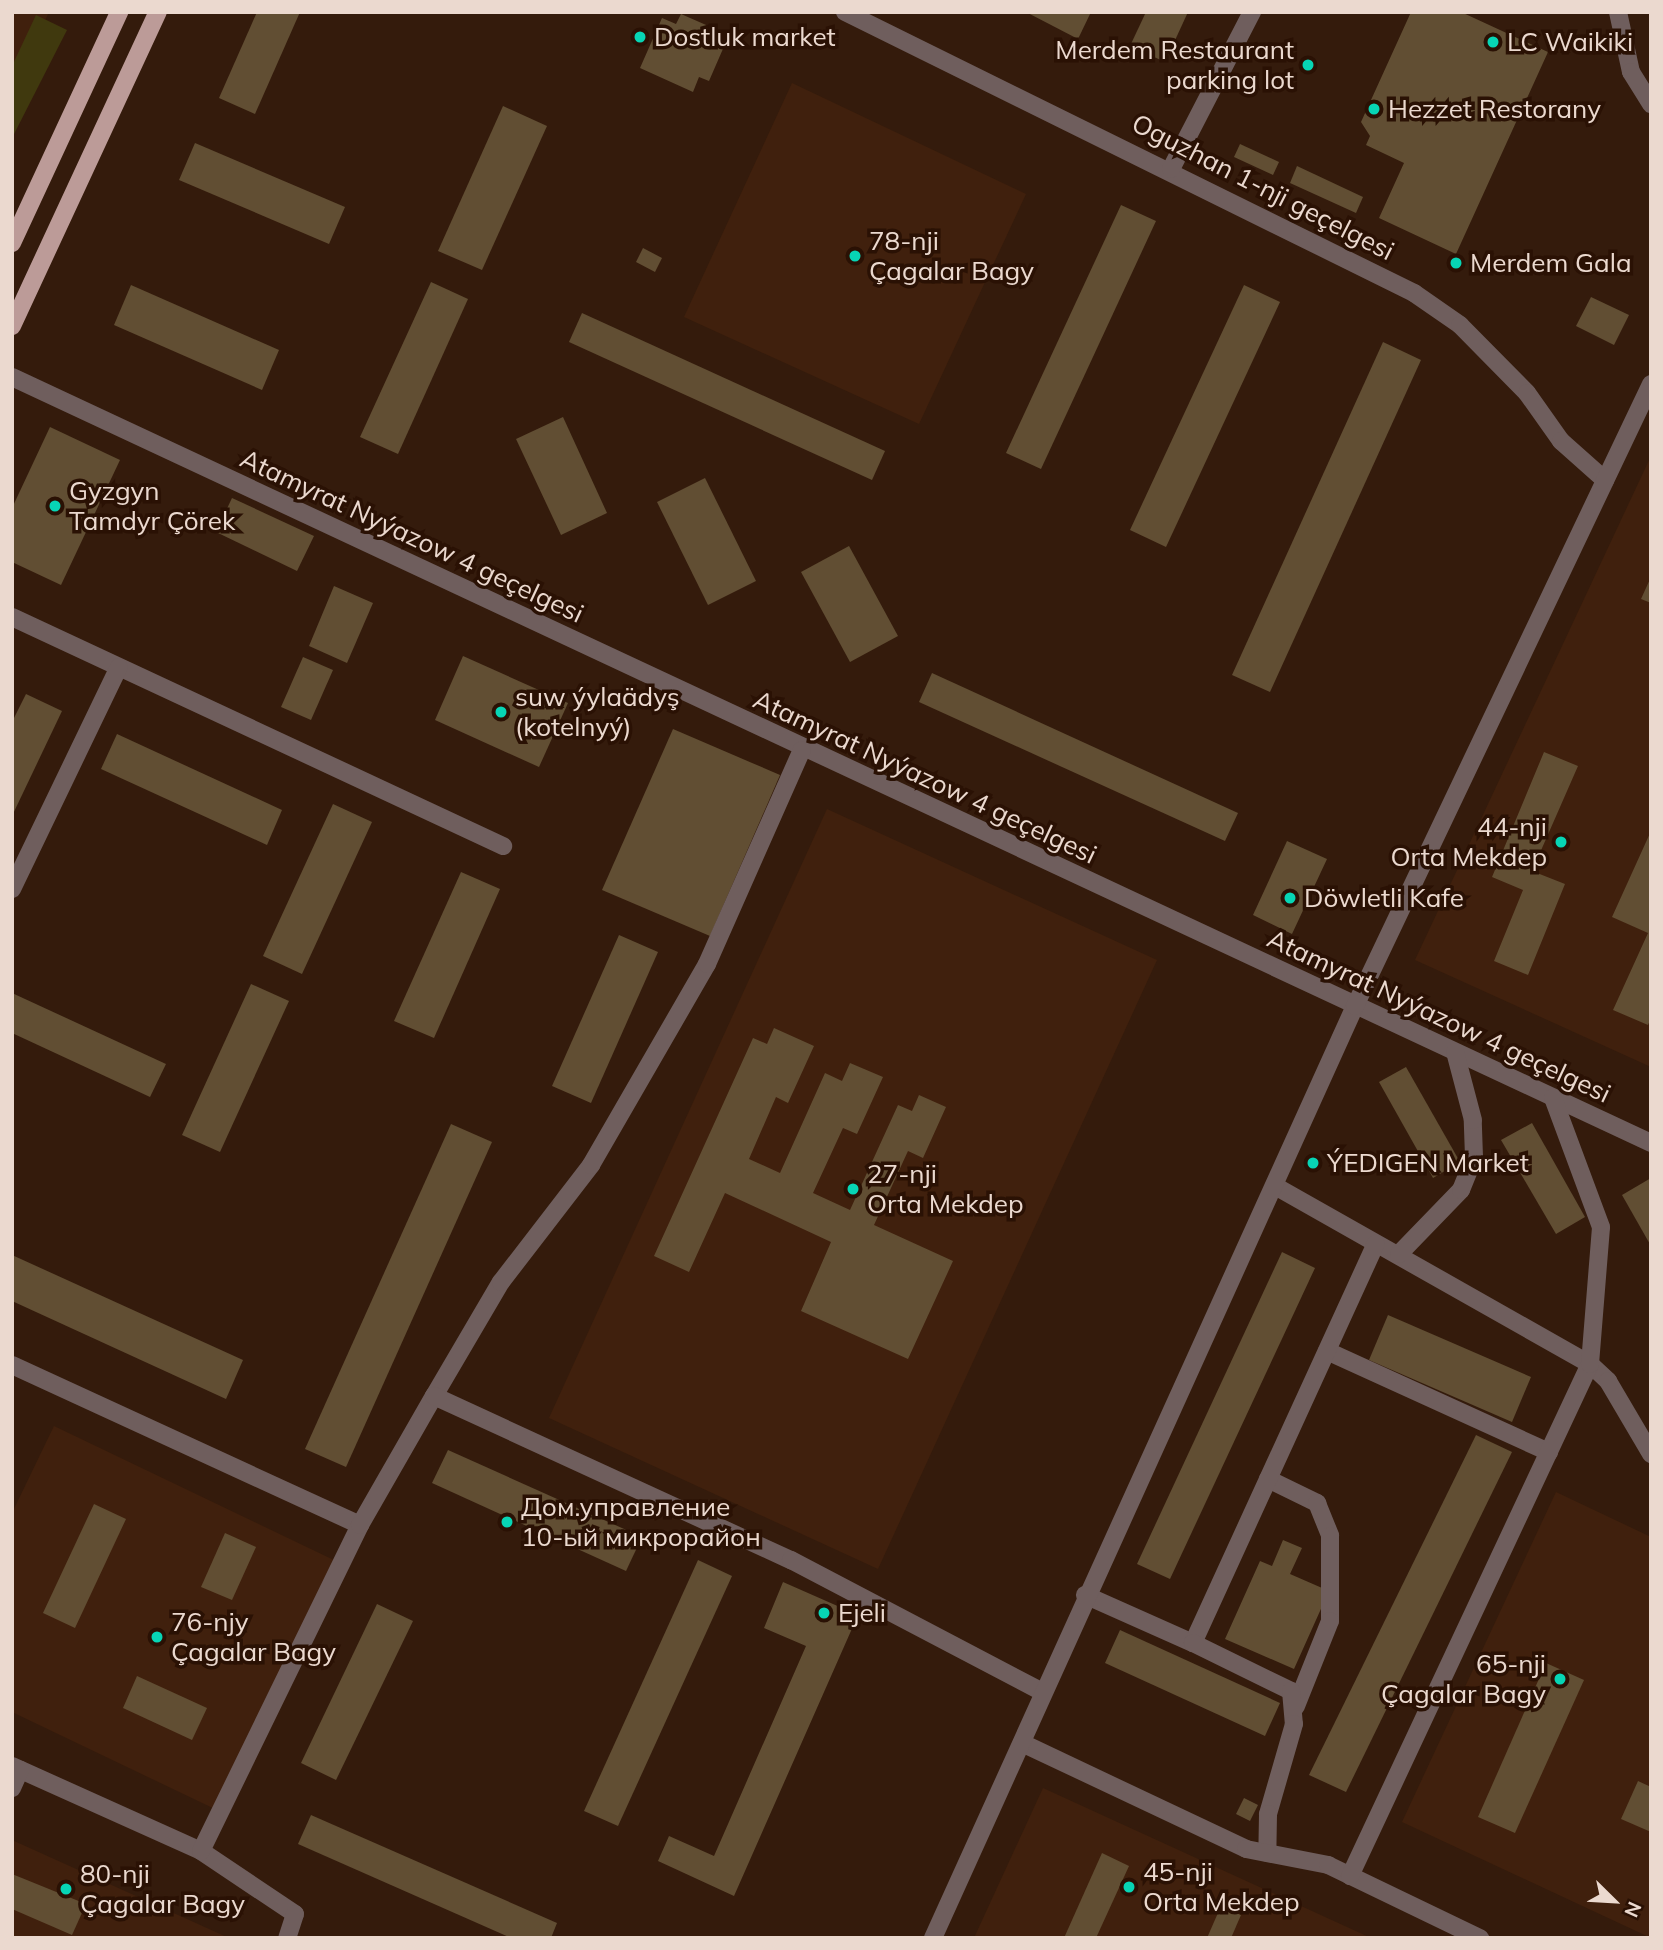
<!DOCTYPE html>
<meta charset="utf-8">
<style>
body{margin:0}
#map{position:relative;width:1663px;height:1950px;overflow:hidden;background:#341b0c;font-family:Mulish,sans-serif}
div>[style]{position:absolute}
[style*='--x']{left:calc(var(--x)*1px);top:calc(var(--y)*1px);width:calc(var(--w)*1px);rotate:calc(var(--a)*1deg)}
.built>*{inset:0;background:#40200d}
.green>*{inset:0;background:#40390e}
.building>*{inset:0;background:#614e33}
.minor>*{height:18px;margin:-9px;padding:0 9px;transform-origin:9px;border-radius:9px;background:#6f5e5d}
.major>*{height:18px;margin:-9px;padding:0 9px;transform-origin:9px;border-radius:9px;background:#bc9b98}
.dots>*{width:19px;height:19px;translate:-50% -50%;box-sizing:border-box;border:4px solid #2a1104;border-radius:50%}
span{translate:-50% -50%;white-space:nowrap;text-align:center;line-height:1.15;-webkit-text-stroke:7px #2a1104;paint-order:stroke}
.poi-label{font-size:26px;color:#ebd9cf}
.left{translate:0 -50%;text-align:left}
.right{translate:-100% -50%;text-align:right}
.street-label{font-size:26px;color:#ebd9cf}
.frame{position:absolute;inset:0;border:14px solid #ebd9cf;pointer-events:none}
.north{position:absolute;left:1579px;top:1866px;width:70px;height:70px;-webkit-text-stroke:5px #2a1104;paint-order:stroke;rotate:114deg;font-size:19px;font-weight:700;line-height:28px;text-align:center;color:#ebd9cf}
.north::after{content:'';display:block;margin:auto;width:24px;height:32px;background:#ebd9cf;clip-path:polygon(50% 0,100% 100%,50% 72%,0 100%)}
</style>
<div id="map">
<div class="built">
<i style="clip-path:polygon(12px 12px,49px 12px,12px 90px)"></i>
<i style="clip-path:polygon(792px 83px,1026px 194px,919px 424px,684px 317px)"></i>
<i style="clip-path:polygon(1651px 456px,1651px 1067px,1415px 960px)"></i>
<i style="clip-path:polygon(827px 809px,1157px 960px,878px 1569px,549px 1418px)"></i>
<i style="clip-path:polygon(54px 1426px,338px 1562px,219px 1811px,12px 1712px,12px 1513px)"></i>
<i style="clip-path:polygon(1556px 1492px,1651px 1537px,1651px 1938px,1402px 1822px)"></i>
<i style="clip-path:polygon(1043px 1788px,1371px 1938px,974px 1938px)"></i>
<i style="clip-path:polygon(12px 1840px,229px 1938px,12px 1938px)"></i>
</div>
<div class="green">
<i style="clip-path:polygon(36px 15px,67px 30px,12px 138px,12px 66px)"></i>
</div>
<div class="building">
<i style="clip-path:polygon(257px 12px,300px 12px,255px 114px,219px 98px)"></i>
<i style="clip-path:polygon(1026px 12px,1091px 12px,1078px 39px)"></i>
<i style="clip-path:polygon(1146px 12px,1188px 12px,1165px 62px,1130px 46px)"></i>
<i style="clip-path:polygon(1411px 12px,1461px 12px,1548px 52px,1456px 254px,1379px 218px,1404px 163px,1366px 145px,1370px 136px,1361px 122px)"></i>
<i style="clip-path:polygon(681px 14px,729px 35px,709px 81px,699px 77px,693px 92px,640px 68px,662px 18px,676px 24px)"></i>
<i style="clip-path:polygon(503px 106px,547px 126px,482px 270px,438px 251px)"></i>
<i style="clip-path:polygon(195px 143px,345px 207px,329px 244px,179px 180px)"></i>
<i style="clip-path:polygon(1240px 144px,1279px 162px,1273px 175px,1234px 157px)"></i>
<i style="clip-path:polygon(1297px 166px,1363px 197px,1356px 213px,1290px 183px)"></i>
<i style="clip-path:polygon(1121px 205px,1156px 221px,1041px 469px,1006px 453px)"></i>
<i style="clip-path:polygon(643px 248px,662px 258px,655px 272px,636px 262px)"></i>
<i style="clip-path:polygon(431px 282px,468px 299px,398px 454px,360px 437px)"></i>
<i style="clip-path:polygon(131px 285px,279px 350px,262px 390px,114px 325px)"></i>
<i style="clip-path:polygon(1244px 285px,1280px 302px,1166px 547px,1130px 530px)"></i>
<i style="clip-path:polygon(1591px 297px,1629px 315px,1614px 345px,1576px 326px)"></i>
<i style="clip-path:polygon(582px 313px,885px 451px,872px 480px,569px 342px)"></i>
<i style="clip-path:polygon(1383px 342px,1421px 360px,1270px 692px,1232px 675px)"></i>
<i style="clip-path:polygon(563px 417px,607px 513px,561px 535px,516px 439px)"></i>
<i style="clip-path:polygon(50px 427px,120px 460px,61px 585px,12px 562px,12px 508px)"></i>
<i style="clip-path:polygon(705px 478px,756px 581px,708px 605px,657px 502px)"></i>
<i style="clip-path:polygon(232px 498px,314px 536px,297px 571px,216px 532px)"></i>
<i style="clip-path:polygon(849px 546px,898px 636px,850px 662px,801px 572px)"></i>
<i style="clip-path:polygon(1651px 577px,1651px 603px,1641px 599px)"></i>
<i style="clip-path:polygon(334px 586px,373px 603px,347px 663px,309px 646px)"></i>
<i style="clip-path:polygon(463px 656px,568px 703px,539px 767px,435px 720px)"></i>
<i style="clip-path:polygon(303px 657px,333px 670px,311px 720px,281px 707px)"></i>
<i style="clip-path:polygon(932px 673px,1238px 813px,1225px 841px,919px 702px)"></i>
<i style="clip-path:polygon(26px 694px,62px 711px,12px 816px,12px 722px)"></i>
<i style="clip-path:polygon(673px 729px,780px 775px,710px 936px,602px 890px)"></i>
<i style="clip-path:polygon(117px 734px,282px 810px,267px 845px,101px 769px)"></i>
<i style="clip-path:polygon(1544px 752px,1578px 766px,1532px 871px,1565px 884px,1528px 975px,1494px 961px,1523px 890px,1492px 877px)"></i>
<i style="clip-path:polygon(333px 804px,372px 822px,302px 974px,263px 956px)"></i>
<i style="clip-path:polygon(1651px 831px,1651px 1018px,1648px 1025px,1613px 1010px,1648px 933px,1612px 917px)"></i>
<i style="clip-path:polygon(1287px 841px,1327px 859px,1292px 934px,1253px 915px)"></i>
<i style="clip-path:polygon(461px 872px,500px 889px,434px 1038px,394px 1021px)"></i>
<i style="clip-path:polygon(619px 935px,658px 952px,591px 1103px,552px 1086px)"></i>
<i style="clip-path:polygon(251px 984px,289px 1001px,220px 1152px,182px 1135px)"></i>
<i style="clip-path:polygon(12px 993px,166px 1064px,150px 1097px,12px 1033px)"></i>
<i style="clip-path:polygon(774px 1028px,814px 1046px,788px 1103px,776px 1097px,749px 1159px,780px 1173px,825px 1073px,842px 1081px,850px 1063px,883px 1077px,857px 1134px,843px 1128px,813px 1193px,850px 1210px,898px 1105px,912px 1111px,919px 1095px,946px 1107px,923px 1158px,908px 1151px,874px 1225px,953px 1261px,908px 1359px,801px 1311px,831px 1242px,725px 1193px,689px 1272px,654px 1256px,753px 1038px,767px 1044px)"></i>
<i style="clip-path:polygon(1406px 1067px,1460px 1162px,1433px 1178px,1379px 1082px)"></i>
<i style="clip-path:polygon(1532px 1123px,1585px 1217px,1556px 1234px,1501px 1140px)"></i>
<i style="clip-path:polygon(451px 1124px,492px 1142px,346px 1467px,305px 1449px)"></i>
<i style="clip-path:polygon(1651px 1178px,1651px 1246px,1622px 1195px)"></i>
<i style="clip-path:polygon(1282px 1252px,1315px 1268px,1170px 1579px,1137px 1564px)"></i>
<i style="clip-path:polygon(12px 1255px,243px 1360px,226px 1399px,12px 1301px)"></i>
<i style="clip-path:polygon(1388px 1315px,1531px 1377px,1512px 1422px,1369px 1360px)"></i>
<i style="clip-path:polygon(1476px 1435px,1512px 1452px,1346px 1792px,1309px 1775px)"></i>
<i style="clip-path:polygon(448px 1450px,642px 1537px,626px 1571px,432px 1483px)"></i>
<i style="clip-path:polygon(94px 1504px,126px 1519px,75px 1628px,43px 1613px)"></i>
<i style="clip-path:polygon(225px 1533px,256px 1547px,232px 1600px,201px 1587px)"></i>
<i style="clip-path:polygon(1283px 1540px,1302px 1548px,1290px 1574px,1329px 1591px,1294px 1669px,1225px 1639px,1260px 1561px,1272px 1566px)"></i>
<i style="clip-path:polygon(698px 1560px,732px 1576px,618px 1826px,584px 1811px)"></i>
<i style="clip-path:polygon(783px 1582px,858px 1615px,734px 1896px,658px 1861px,669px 1836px,714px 1856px,806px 1646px,764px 1628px)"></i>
<i style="clip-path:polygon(377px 1604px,413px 1621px,336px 1780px,301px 1763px)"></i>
<i style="clip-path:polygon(1120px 1630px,1280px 1703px,1265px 1736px,1105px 1663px)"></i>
<i style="clip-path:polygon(1546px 1663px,1584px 1680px,1515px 1833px,1478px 1817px)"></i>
<i style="clip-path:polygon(137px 1676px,207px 1708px,192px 1740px,123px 1708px)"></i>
<i style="clip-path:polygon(1638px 1781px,1651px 1787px,1651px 1832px,1621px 1819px)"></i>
<i style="clip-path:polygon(1244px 1798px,1258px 1805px,1250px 1821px,1236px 1814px)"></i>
<i style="clip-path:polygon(311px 1815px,557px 1923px,551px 1938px,511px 1938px,298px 1844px)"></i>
<i style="clip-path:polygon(1102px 1853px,1129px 1866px,1096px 1938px,1064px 1938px)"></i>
<i style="clip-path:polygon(12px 1874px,86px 1904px,72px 1935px,12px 1909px)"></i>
<i style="clip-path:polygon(1221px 1906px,1241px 1915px,1231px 1938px,1207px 1938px)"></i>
</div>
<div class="minor">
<i style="--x:845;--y:12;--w:635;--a:26.28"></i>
<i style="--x:1414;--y:293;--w:56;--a:34.8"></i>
<i style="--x:1460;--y:325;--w:95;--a:45.4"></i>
<i style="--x:1527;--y:393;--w:59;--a:54.7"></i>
<i style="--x:1561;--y:441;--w:59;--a:41.6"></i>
<i style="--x:1618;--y:12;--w:61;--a:77.8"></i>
<i style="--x:1631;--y:72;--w:38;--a:58"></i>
<i style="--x:1171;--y:169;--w:177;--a:-62.7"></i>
<i style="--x:12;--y:377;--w:1809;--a:25.05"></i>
<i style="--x:12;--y:617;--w:542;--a:25"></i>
<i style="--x:12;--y:889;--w:246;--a:-64.3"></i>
<i style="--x:1275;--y:1186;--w:362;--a:29.5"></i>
<i style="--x:1590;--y:1364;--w:25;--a:43"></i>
<i style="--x:1608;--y:1381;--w:85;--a:59.5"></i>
<i style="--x:1399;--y:1254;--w:89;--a:-45.9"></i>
<i style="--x:1461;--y:1190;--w:35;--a:-68"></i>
<i style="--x:1474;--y:1157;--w:37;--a:-92"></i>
<i style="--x:1473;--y:1120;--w:70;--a:-104.8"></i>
<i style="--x:1327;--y:1351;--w:244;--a:24.5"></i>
<i style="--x:12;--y:1365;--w:383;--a:24.7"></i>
<i style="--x:434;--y:1396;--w:132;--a:-59.6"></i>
<i style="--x:501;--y:1282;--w:148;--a:-52.4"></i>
<i style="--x:591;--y:1165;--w:232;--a:-60"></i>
<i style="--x:707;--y:964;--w:234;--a:-66.1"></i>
<i style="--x:1268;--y:1479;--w:55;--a:26.1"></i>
<i style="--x:1317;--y:1503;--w:35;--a:68"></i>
<i style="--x:1330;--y:1536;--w:85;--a:90"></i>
<i style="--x:1330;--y:1621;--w:92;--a:111.8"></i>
<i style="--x:1085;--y:1595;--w:118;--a:24"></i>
<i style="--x:1193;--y:1643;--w:439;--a:-65.4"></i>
<i style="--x:1193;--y:1643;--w:109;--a:26.1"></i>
<i style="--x:1291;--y:1691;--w:33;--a:85"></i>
<i style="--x:1294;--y:1724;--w:94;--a:106.1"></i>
<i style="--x:1268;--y:1814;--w:39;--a:91"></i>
<i style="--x:1022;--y:1743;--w:248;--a:25.3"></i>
<i style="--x:1246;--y:1849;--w:84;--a:11"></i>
<i style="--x:1328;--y:1865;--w:169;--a:25.7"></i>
<i style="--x:12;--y:1766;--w:207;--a:24.2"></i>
<i style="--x:201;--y:1851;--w:113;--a:33.8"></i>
<i style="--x:295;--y:1914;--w:25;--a:108"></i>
<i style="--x:12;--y:1788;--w:20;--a:-66"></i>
<i style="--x:201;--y:1851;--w:363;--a:-64"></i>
<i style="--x:360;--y:1525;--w:149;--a:-60.2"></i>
<i style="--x:434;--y:1396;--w:393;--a:24.7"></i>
<i style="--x:791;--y:1560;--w:282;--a:27.7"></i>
<i style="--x:1350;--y:1876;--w:565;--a:-64.89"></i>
<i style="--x:1590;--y:1364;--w:137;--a:-85.4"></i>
<i style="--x:1601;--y:1227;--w:138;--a:-110.4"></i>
<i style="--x:933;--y:1938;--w:1023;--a:-65.64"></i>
<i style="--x:1355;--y:1006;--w:689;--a:-64.55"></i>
</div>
<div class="major">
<i style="--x:12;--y:243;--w:255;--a:-65.1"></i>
<i style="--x:12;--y:326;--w:346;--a:-65.1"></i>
</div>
<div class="dots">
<i style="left:640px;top:37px;background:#07d5b5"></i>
<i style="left:1493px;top:42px;background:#07d5b5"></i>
<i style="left:1308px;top:65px;background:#07d5b5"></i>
<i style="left:1374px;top:109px;background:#07d5b5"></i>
<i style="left:855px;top:256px;background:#07d5b5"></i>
<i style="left:1456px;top:263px;background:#07d5b5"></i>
<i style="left:55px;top:506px;background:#07d5b5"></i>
<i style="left:501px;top:712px;background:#07d5b5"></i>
<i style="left:1561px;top:842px;background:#07d5b5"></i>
<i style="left:1290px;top:898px;background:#07d5b5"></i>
<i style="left:1313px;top:1163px;background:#07d5b5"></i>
<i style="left:853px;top:1189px;background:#07d5b5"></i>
<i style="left:507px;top:1522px;background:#07d5b5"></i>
<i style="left:824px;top:1613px;background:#07d5b5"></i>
<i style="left:157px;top:1637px;background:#07d5b5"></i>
<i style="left:1560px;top:1679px;background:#07d5b5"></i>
<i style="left:1129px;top:1887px;background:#07d5b5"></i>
<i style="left:66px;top:1889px;background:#07d5b5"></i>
</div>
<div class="poi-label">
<span class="left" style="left:654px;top:37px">Dostluk market</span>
<span class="left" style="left:1507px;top:42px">LC Waikiki</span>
<span class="right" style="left:1294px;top:65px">Merdem Restaurant<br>parking lot</span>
<span class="left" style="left:1388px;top:109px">Hezzet Restorany</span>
<span class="left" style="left:869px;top:256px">78-nji<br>Çagalar Bagy</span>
<span class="left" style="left:1470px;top:263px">Merdem Gala</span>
<span class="left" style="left:69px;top:506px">Gyzgyn<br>Tamdyr Çörek</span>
<span class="left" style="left:515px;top:712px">suw ýylaädyş<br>(kotelnyý)</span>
<span class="right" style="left:1547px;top:842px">44-nji<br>Orta Mekdep</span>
<span class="left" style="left:1304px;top:898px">Döwletli Kafe</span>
<span class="left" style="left:1327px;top:1163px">ÝEDIGEN Market</span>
<span class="left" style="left:867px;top:1189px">27-nji<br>Orta Mekdep</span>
<span class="left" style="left:521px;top:1522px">Дом.управление<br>10-ый микрорайон</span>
<span class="left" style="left:838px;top:1613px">Ejeli</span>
<span class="left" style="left:171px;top:1637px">76-njy<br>Çagalar Bagy</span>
<span class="right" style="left:1546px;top:1679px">65-nji<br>Çagalar Bagy</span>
<span class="left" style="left:1143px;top:1887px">45-nji<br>Orta Mekdep</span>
<span class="left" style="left:80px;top:1889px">80-nji<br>Çagalar Bagy</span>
</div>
<div class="street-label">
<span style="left:1263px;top:187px;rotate:27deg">Oguzhan 1-nji geçelgesi</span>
<span style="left:412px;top:536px;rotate:25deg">Atamyrat Nyýazow 4 geçelgesi</span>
<span style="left:925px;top:777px;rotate:25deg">Atamyrat Nyýazow 4 geçelgesi</span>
<span style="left:1439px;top:1016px;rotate:25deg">Atamyrat Nyýazow 4 geçelgesi</span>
</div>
<div class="frame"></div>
<div class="north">N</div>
</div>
